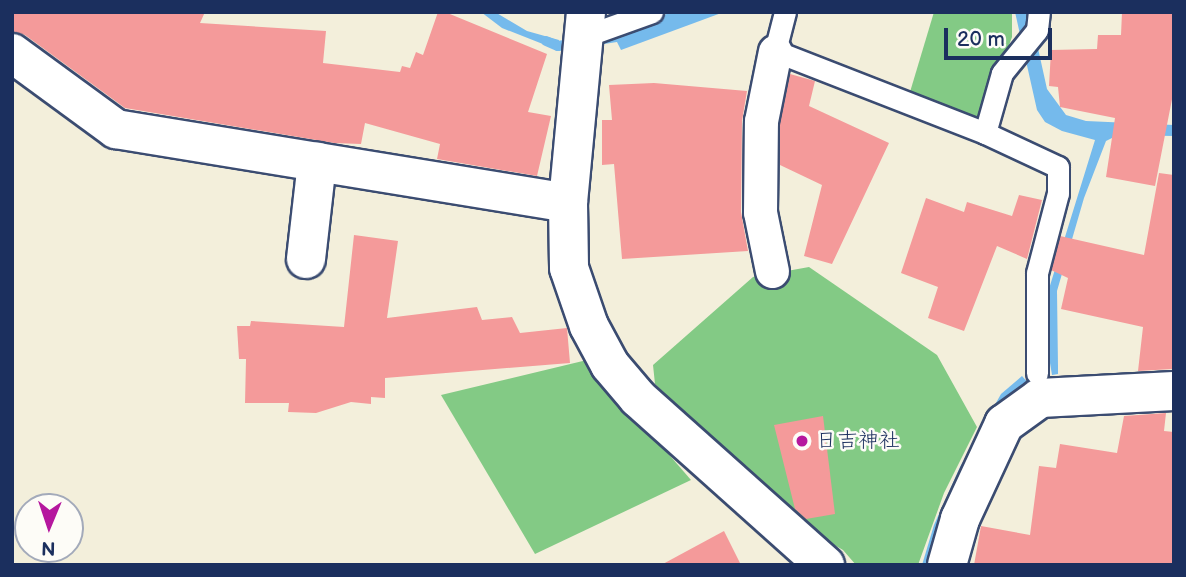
<!DOCTYPE html>
<meta charset="utf-8">
<style>
body{margin:0}
#map{position:relative;width:1186px;height:577px;overflow:hidden;background:#f3efdb;font-family:"Balsamiq Sans","Klee One",sans-serif}
div>[style]{position:absolute}
[style*='--x']{left:calc(var(--x)*1px);top:calc(var(--y)*1px);width:calc(var(--w)*1px);rotate:calc(var(--a)*1deg)}
.green>*{inset:0;background:#83ca85}
.water>*{inset:0;background:#75baec}
.stream>*{height:10px;margin:-5px;padding:0 5px;transform-origin:5px;border-radius:5px;background:#75baec}
.building>*{inset:0;background:#f49a9a}
.roads{filter:drop-shadow(2px 0 #3b4c71) drop-shadow(-2px 0 #3b4c71) drop-shadow(0 2px #3b4c71) drop-shadow(0 -2px #3b4c71)}
.service>*{height:21px;margin:-10.5px;padding:0 10.5px;transform-origin:10.5px;border-radius:10.5px;background:#fff}
.pedestrian>*{height:33px;margin:-16.5px;padding:0 16.5px;transform-origin:16.5px;border-radius:16.5px;background:#fff}
.minor>*{height:38px;margin:-19px;padding:0 19px;transform-origin:19px;border-radius:19px;background:#fff}
.tertiary>*{height:38px;margin:-19px;padding:0 19px;transform-origin:19px;border-radius:19px;background:#fff}
.dots>*{width:19px;height:19px;translate:-50% -50%;box-sizing:border-box;border:4px solid #fdfcf7;border-radius:50%}
span{translate:-50% -50%;white-space:nowrap;text-align:center;line-height:1.15;-webkit-text-stroke:5px #fdfcf7;paint-order:stroke}
.poi-label{font-size:21px;color:#1b2f5e}
.left{translate:0 -50%;text-align:left}
.frame{position:absolute;inset:0;border:14px solid #1b2f5e;pointer-events:none}
.north{position:absolute;left:14px;top:493px;width:70px;height:70px;box-sizing:border-box;background:#fdfcf7;border:2px solid #a3aaba;border-radius:50%;rotate:182deg;font-size:19px;font-weight:700;line-height:28px;text-align:center;color:#1b2f5e}
.north::after{content:'';display:block;margin:auto;width:24px;height:32px;background:#b5179e;clip-path:polygon(50% 0,100% 100%,50% 72%,0 100%)}
.scale{position:absolute;left:944px;top:28px;width:108px;height:32px;box-sizing:border-box;border:4px solid #1b2f5e;border-top:0;padding-left:9px;font-size:21px;line-height:24px;white-space:nowrap;color:#1b2f5e;-webkit-text-stroke:5px #fdfcf7;paint-order:stroke}
</style>
<div id="map">
<div class="green">
<i style="clip-path:polygon(934px 12px,1012px 12px,1012px 37px,981px 121px,910px 92px)"></i>
<i style="clip-path:polygon(809px 267px,937px 355px,977px 427px,944px 493px,918px 565px,856px 565px,843px 550px,796px 523px,655px 384px,653px 365px,753px 277px)"></i>
<i style="clip-path:polygon(587px 360px,691px 480px,535px 554px,441px 395px)"></i>
</div>
<div class="water">
<i style="clip-path:polygon(481px 12px,495px 12px,527px 31px,559px 40px,558px 50px,502px 28px)"></i>
<i style="clip-path:polygon(672px 12px,724px 12px,621px 50px,613px 34px)"></i>
<i style="clip-path:polygon(1015px 12px,1030px 12px,1047px 89px,1066px 115px,1086px 121px,1174px 125px,1174px 136px,1118px 135px,1106px 141px,1084px 198px,1057px 291px,1058px 367px,1058px 374px,1052px 375px,1046px 339px,1048px 292px,1095px 140px,1062px 131px,1045px 122px,1037px 110px)"></i>
<i style="clip-path:polygon(1022px 376px,1029px 384px,931px 565px,922px 565px,934px 525px,960px 467px,1001px 394px)"></i>
</div>
<div class="stream">
<i style="--x:546;--y:41;--w:13;--a:23"></i>
<i style="--x:558;--y:46;--w:72;--a:-8.8"></i>
</div>
<div class="building">
<i style="clip-path:polygon(12px 12px,205px 12px,200px 23px,326px 31px,323px 63px,400px 72px,402px 66px,410px 68px,416px 52px,423px 55px,438px 12px,445px 12px,547px 54px,528px 112px,551px 116px,537px 176px,437px 159px,440px 144px,365px 123px,361px 144px,334px 143px,125px 108px,25px 35px,12px 31px)"></i>
<i style="clip-path:polygon(1122px 12px,1174px 12px,1174px 89px,1155px 186px,1106px 177px,1115px 118px,1060px 107px,1058px 87px,1049px 86px,1051px 50px,1097px 49px,1098px 35px,1121px 35px)"></i>
<i style="clip-path:polygon(790px 74px,815px 81px,809px 106px,889px 143px,832px 264px,804px 256px,822px 185px,780px 165px,780px 123px)"></i>
<i style="clip-path:polygon(654px 83px,747px 91px,742px 121px,741px 212px,748px 251px,622px 259px,614px 164px,602px 165px,602px 120px,612px 120px,609px 85px)"></i>
<i style="clip-path:polygon(1159px 173px,1174px 175px,1174px 355px,1172px 369px,1138px 371px,1143px 327px,1061px 309px,1068px 278px,1051px 270px,1060px 236px,1144px 255px)"></i>
<i style="clip-path:polygon(1019px 195px,1042px 200px,1027px 259px,997px 246px,964px 331px,928px 318px,938px 287px,901px 273px,926px 198px,964px 212px,967px 202px,1012px 216px)"></i>
<i style="clip-path:polygon(354px 235px,398px 241px,387px 318px,477px 307px,482px 320px,512px 317px,520px 333px,567px 328px,570px 363px,385px 378px,385px 398px,371px 397px,371px 404px,351px 402px,316px 413px,288px 412px,289px 403px,245px 403px,246px 359px,239px 359px,237px 326px,250px 326px,251px 321px,344px 327px)"></i>
<i style="clip-path:polygon(1166px 413px,1164px 431px,1174px 432px,1174px 565px,974px 565px,981px 526px,1030px 535px,1039px 466px,1056px 468px,1060px 444px,1117px 453px,1124px 416px)"></i>
<i style="clip-path:polygon(823px 416px,835px 514px,806px 519px,795px 509px,774px 425px)"></i>
<i style="clip-path:polygon(724px 531px,741px 565px,661px 565px)"></i>
</div>
<div class="roads">
<div class="service">
<i style="--x:785;--y:12;--w:40;--a:104.4"></i>
<i style="--x:775;--y:51;--w:225;--a:21.3"></i>
<i style="--x:585;--y:36;--w:71;--a:-19.7"></i>
<i style="--x:1037;--y:373;--w:100;--a:-90"></i>
<i style="--x:1037;--y:273;--w:83;--a:-75.3"></i>
<i style="--x:1058;--y:193;--w:26;--a:-90"></i>
<i style="--x:1058;--y:167;--w:81;--a:-155"></i>
<i style="--x:985;--y:133;--w:62;--a:-74.2"></i>
<i style="--x:1002;--y:73;--w:55;--a:-50.9"></i>
<i style="--x:1037;--y:30;--w:18;--a:-84"></i>
</div>
<div class="pedestrian">
<i style="--x:772;--y:271;--w:60;--a:-101.5"></i>
<i style="--x:760;--y:212;--w:91;--a:-89.4"></i>
<i style="--x:761;--y:121;--w:71;--a:-78.7"></i>
</div>
<div class="minor">
<i style="--x:12;--y:53;--w:129;--a:36.2"></i>
<i style="--x:116;--y:129;--w:458;--a:9.3"></i>
<i style="--x:306;--y:259;--w:98;--a:-83.5"></i>
<i style="--x:947;--y:565;--w:48;--a:-74.2"></i>
<i style="--x:960;--y:519;--w:105;--a:-65.1"></i>
<i style="--x:1004;--y:424;--w:44;--a:-35.8"></i>
<i style="--x:1040;--y:398;--w:134;--a:-3"></i>
</div>
<div class="tertiary">
<i style="--x:586;--y:12;--w:192;--a:95.4"></i>
<i style="--x:568;--y:203;--w:65;--a:89.1"></i>
<i style="--x:569;--y:268;--w:61;--a:71"></i>
<i style="--x:589;--y:326;--w:44;--a:61.7"></i>
<i style="--x:610;--y:365;--w:43;--a:49.7"></i>
<i style="--x:638;--y:398;--w:251;--a:41.8"></i>
</div>
</div>
<div class="dots">
<i style="left:802px;top:441px;background:#b5179e"></i>
</div>
<div class="poi-label">
<span class="left" style="left:816px;top:441px">日吉神社</span>
</div>
<div class="frame"></div>
<div class="north">N</div>
<div class="scale">20 m</div>
</div>
